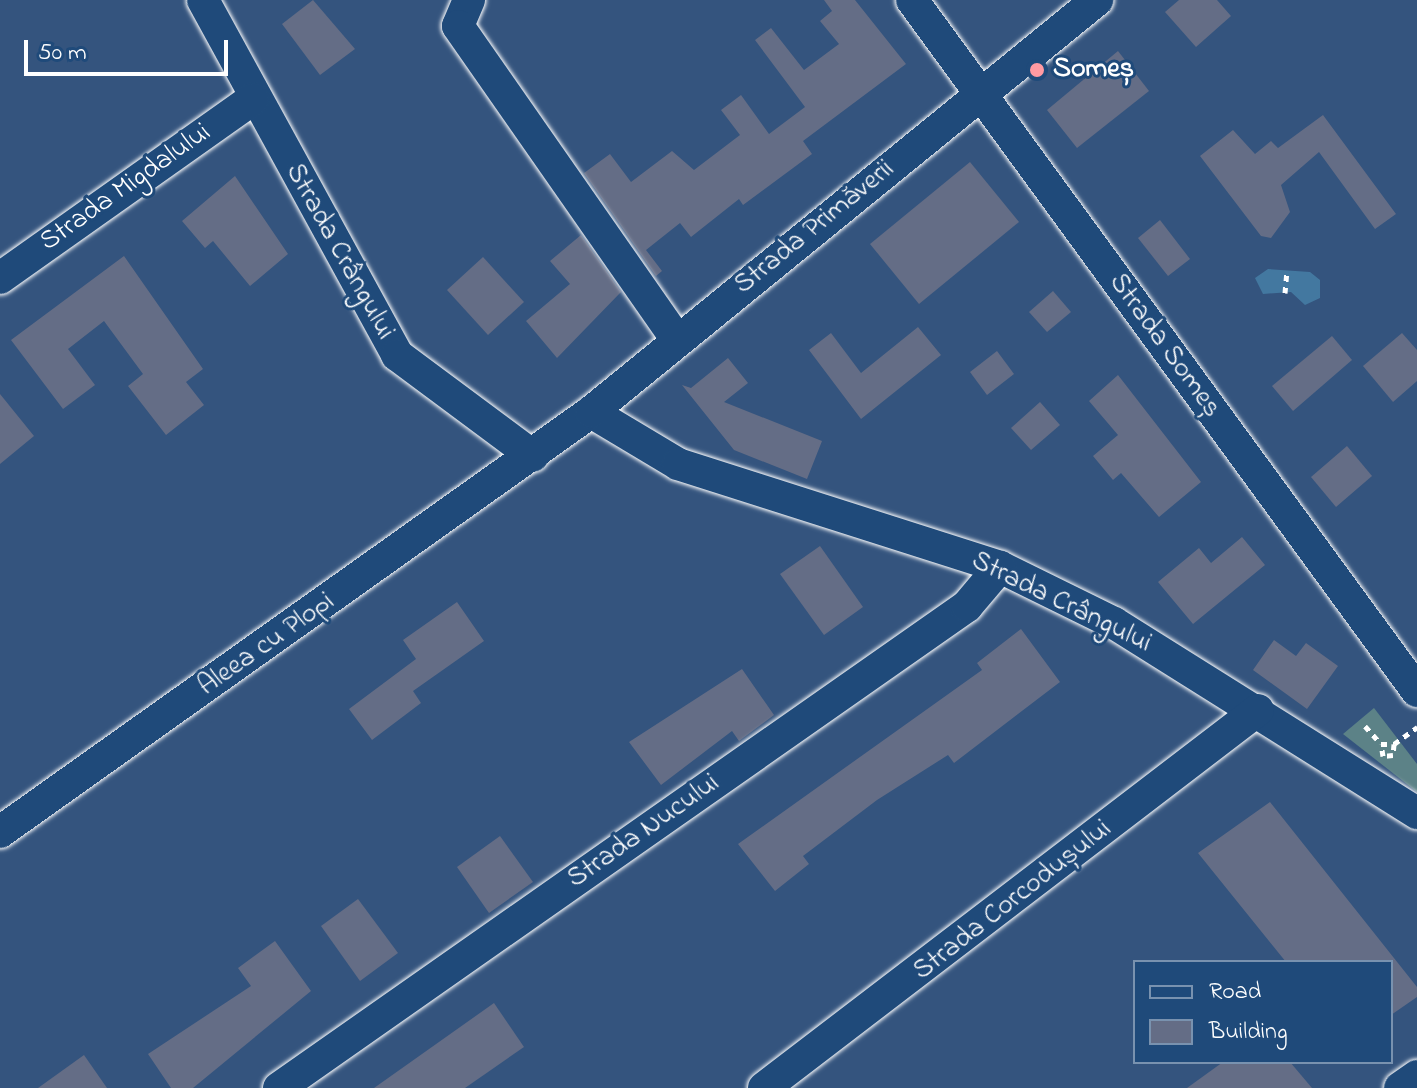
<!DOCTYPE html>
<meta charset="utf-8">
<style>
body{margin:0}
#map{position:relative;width:1417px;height:1088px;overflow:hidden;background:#34547e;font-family:"Indie Flower",sans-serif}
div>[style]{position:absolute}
.green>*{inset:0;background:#5c8287}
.water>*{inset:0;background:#4378a0}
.building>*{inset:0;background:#646d86}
.path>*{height:5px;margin-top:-2.5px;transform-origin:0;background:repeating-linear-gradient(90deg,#fff 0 6px,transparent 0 12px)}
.roads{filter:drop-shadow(0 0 2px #fff) drop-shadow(0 0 2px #fff)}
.minor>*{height:32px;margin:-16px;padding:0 16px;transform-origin:16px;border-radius:16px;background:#1f4a7a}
.dots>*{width:22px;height:22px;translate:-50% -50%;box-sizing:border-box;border:4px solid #1f4a7a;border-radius:50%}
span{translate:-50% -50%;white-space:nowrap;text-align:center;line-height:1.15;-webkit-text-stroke:6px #1f4a7a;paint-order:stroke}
.poi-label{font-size:28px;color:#fff;font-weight:700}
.left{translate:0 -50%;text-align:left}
.street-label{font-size:28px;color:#fff}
.legend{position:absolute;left:1133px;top:960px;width:260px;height:104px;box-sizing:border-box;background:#1f4a7a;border:2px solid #7992af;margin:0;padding:10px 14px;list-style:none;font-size:24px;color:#fff}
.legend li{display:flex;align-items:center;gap:16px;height:40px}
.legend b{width:40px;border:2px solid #7992af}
.scale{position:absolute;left:24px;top:40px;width:204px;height:36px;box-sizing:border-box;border:4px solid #fff;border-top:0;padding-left:10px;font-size:24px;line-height:28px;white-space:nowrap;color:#fff;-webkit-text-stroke:6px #1f4a7a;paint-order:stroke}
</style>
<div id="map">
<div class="green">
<i style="clip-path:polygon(1374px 708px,1417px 764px,1417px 792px,1343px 734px)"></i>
</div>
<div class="water">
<i style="clip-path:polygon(1268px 269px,1310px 272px,1320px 280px,1320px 298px,1305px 305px,1291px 292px,1263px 294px,1255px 278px)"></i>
</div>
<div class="building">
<i style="clip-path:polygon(313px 0,355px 49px,320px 75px,282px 24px)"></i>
<i style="clip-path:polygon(824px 0,855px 0,906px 64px,803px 141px,812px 154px,743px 205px,739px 199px,691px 237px,680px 223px,646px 250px,662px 271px,656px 276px,584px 173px,610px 154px,631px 182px,672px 151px,694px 170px,740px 135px,721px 110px,741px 95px,769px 134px,805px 107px,755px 40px,771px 28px,804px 70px,839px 44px,820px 21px,832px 11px)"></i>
<i style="clip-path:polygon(1179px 0,1217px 0,1231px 16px,1196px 47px,1165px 12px)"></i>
<i style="clip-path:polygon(1118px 51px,1149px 91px,1077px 148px,1047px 110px)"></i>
<i style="clip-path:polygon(1323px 115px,1396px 214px,1375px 229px,1319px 152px,1281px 185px,1290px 212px,1271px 238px,1261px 236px,1200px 156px,1233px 130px,1255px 154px,1271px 141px,1278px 148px)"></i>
<i style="clip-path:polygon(970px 162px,1019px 222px,919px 304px,870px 244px)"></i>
<i style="clip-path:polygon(235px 176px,288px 254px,250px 286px,213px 241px,205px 248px,182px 221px)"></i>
<i style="clip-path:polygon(1160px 220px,1190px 259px,1168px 276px,1138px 238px)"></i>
<i style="clip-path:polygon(581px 235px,621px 292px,557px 358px,526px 321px,570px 284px,550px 261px)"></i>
<i style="clip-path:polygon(124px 256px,203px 369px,186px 382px,204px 405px,166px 435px,128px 386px,143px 374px,104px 321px,68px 349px,95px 385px,63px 409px,11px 340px)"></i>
<i style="clip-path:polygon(483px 257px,524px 302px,488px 335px,447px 290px)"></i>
<i style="clip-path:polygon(1053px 291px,1071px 312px,1047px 332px,1029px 312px)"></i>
<i style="clip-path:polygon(918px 327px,941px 355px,861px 419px,809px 350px,831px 333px,861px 373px)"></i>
<i style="clip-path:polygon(1402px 333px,1417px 350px,1417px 381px,1393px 402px,1363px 366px)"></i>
<i style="clip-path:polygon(1332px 336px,1352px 360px,1293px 411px,1272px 386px)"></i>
<i style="clip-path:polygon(997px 351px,1014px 374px,987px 395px,970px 372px)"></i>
<i style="clip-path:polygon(728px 358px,748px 383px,724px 402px,822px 441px,807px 479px,734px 450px,682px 385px,691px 388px)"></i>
<i style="clip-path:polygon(1118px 375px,1201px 482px,1159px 517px,1121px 473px,1113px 480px,1093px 456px,1118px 435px,1089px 401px)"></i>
<i style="clip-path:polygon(0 394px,34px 436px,0 464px)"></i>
<i style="clip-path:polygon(1040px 402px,1060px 425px,1031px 450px,1011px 428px)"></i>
<i style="clip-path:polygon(1347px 446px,1372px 476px,1336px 507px,1311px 477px)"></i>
<i style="clip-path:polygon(1242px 537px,1265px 565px,1193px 624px,1158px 582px,1199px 548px,1211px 563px)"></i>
<i style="clip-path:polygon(820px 546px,863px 607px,824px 635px,780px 574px)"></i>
<i style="clip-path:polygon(457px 602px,484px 641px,413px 691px,421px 703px,372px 740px,349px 709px,416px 659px,403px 640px)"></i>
<i style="clip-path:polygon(1021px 629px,1060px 682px,954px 763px,948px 755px,877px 800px,803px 856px,809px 864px,775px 891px,738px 844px,982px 670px,977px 663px)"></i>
<i style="clip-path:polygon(1274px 640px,1296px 656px,1306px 643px,1338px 666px,1307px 709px,1253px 670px)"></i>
<i style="clip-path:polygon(742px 669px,774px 715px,739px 741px,732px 731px,661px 785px,629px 742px)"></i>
<i style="clip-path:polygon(1270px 802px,1417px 987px,1417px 997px,1391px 1015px,1391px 962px,1286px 962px,1198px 853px)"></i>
<i style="clip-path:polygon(500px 836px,533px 882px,489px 913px,457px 867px)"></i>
<i style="clip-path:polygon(358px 899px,398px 953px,360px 981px,321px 926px)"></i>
<i style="clip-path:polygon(275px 941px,311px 991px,193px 1088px,171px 1088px,148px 1054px,251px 986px,238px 968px)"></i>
<i style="clip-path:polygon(494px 1003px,524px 1047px,465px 1088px,374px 1088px)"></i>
<i style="clip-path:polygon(84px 1055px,107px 1088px,38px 1088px)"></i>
<i style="clip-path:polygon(1223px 1062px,1290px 1062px,1312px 1088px,1187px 1088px)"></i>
</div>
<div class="path">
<i style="left:1285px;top:293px;width:23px;rotate:-85deg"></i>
<i style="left:1365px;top:726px;width:24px;rotate:48deg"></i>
<i style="left:1394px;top:744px;width:11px;rotate:95deg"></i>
<i style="left:1393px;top:755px;width:10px;rotate:174deg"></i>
<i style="left:1383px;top:756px;width:12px;rotate:-99deg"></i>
<i style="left:1381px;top:744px;width:13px"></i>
<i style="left:1394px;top:744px;width:29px;rotate:-36deg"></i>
</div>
<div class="roads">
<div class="minor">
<i style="left:203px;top:0;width:405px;rotate:61.3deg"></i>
<i style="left:397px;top:355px;width:169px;rotate:36.6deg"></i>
<i style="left:469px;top:0;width:28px;rotate:113deg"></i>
<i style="left:458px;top:26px;width:384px;rotate:55.1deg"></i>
<i style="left:912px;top:0;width:856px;rotate:53.84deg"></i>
<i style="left:0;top:278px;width:310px;rotate:-35.3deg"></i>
<i style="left:591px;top:412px;width:101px;rotate:30.9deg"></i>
<i style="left:678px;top:464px;width:338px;rotate:17.7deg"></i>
<i style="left:1000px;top:567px;width:127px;rotate:26.2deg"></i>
<i style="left:1114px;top:623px;width:358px;rotate:32.1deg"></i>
<i style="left:0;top:832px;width:725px;rotate:-35.4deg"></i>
<i style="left:591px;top:412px;width:653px;rotate:-39.15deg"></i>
<i style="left:279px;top:1088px;width:840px;rotate:-35.01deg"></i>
<i style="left:967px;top:606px;width:51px;rotate:-49.8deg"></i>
<i style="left:764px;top:1088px;width:622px;rotate:-37.42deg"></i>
<i style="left:1400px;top:1088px;width:21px;rotate:-35deg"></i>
</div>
</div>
<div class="dots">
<i style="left:1037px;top:70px;background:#ff9aa2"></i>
</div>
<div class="poi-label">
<span class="left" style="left:1053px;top:70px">Someș</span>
</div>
<div class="street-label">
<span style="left:126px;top:188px;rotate:-35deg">Strada Migdalului</span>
<span style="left:815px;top:228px;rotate:-39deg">Strada Primăverii</span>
<span style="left:339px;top:252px;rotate:61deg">Strada Crângului</span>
<span style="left:1164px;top:346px;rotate:54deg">Strada Someș</span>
<span style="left:1061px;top:603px;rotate:26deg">Strada Crângului</span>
<span style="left:267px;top:645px;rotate:-35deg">Aleea cu Plopi</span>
<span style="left:644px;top:832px;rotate:-35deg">Strada Nucului</span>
<span style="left:1013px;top:901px;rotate:-38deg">Strada Corcodușului</span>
</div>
<ul class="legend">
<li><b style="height:10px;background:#1f4a7a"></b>Road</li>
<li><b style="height:22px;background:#646d86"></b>Building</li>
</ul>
<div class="scale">50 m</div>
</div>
